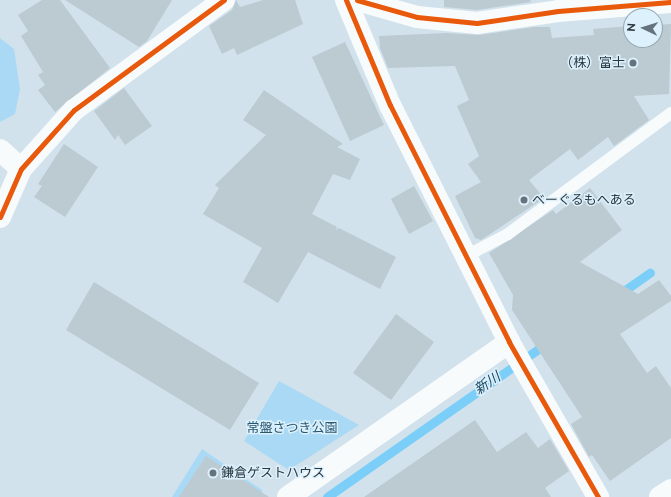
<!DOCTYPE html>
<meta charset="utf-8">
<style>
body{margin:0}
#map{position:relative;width:671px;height:497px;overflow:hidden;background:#d1e2ed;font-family:Raleway,"Noto Sans JP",sans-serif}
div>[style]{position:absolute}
.green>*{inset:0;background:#a9d9f4}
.stream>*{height:9px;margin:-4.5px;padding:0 4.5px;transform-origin:4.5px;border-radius:4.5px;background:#7bcef8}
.building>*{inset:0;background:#bccad2}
.lane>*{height:12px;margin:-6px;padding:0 6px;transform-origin:6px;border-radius:6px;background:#f8fbfc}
.street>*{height:22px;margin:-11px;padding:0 11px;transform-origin:11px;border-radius:11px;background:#f8fbfc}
.primary>*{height:22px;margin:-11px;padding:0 11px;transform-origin:11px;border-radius:11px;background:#f8fbfc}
.cycleway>*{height:5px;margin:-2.5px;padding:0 2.5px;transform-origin:2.5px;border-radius:2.5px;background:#e8590c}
.dots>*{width:11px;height:11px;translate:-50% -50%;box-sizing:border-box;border:2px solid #ddf1fd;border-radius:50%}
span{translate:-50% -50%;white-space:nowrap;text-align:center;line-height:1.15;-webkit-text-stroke:3px #ddf1fd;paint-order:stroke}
.poi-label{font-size:13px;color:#2a373f}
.right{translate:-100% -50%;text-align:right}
.left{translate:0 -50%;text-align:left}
.park-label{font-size:13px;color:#2a586f}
.water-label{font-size:14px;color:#1c4a61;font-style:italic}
.north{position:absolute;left:623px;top:8px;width:40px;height:40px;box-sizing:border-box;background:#ddf1fd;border:1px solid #95a7b1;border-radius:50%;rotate:274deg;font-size:11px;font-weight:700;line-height:16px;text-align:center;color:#2a373f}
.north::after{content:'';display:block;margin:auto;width:14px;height:18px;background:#64737c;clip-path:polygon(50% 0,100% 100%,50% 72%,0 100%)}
</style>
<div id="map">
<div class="green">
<i style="clip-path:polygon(0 38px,14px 49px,20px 89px,15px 114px,0 122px)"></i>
<i style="clip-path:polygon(279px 381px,359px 425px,289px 470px,244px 441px)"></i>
<i style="clip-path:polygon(202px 449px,262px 490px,261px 497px,172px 497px)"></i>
</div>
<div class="stream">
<i style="left:618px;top:295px;width:39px;rotate:-35deg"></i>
<i style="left:327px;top:497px;width:270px;rotate:-35deg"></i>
</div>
<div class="building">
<i style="clip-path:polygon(42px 0,60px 0,110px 68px,55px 112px,38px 90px,45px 85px,38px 75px,43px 72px,21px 36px,28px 31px,18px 15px)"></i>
<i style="clip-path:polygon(65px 0,172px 0,147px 41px,139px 47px)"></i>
<i style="clip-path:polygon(236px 0,240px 7px,263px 0,295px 0,303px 24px,237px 55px,234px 48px,222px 54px,209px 26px,232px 10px)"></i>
<i style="clip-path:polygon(444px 0,530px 0,531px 2px,477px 10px,444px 7px)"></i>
<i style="clip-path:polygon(671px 24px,669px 94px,634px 96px,649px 120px,614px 146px,608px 137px,578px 160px,570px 149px,529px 180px,544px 198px,481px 240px,475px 238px,455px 196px,481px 182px,468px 164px,479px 156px,457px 106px,469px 100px,455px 66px,388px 68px,380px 48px,379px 36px,447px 33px,479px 35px,534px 27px,550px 27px,552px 38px,594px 35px,593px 29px,631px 26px,631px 40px,655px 40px,655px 25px)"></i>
<i style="clip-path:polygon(345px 42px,384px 125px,350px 141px,312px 57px)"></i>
<i style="clip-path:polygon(124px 88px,152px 126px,125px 145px,118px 135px,115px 140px,94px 111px)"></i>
<i style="clip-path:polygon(264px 90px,343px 144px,337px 147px,360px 159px,350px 180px,333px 174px,312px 214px,337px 227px,336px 230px,339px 228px,396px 257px,380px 289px,308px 252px,278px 303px,243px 282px,262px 248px,203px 214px,219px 188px,215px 185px,266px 135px,243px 120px)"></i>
<i style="clip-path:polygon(64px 144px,98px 167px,65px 217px,34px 197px,42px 186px,38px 184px)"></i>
<i style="clip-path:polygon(414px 186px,433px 221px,409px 234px,391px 199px)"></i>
<i style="clip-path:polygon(590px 188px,622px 230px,580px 262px,638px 294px,659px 280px,671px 296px,671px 301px,620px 334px,647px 373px,656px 366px,671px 388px,671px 438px,610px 481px,592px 455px,589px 457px,571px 424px,582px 417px,512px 310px,513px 295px,489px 253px,553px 210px,556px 214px)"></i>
<i style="clip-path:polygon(94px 282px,259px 383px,230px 430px,66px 330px)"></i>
<i style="clip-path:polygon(396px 314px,434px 342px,391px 400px,353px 373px)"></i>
<i style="clip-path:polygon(475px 420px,497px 452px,526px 432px,538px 448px,550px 439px,569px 471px,545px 488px,551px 497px,364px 497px)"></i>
<i style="clip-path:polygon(206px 456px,269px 497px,179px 497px)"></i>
</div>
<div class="lane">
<i style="left:466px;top:256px;width:47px;rotate:-27.6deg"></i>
<i style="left:508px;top:234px;width:203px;rotate:-36.6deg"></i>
</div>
<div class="street">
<i style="left:346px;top:0;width:114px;rotate:67.3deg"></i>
<i style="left:390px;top:105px;width:265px;rotate:63.3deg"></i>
<i style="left:509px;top:342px;width:179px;rotate:60.1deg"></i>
<i style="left:357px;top:0;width:62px;rotate:15.8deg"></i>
<i style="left:417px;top:17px;width:60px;rotate:5.7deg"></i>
<i style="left:477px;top:23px;width:82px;rotate:-8.4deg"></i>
<i style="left:558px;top:11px;width:113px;rotate:-4.6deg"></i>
<i style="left:0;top:150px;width:28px;rotate:42deg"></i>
<i style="left:0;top:217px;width:52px;rotate:-66.4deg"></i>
<i style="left:21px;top:169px;width:79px;rotate:-48.1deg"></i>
<i style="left:74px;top:110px;width:186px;rotate:-36.3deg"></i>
<i style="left:288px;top:497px;width:270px;rotate:-35deg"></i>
</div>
<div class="primary">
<i style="left:660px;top:497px;width:13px;rotate:-32deg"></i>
</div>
<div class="cycleway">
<i style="left:346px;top:0;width:114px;rotate:67.3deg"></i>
<i style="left:390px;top:105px;width:265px;rotate:63.3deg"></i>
<i style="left:509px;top:342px;width:179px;rotate:60.1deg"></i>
<i style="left:357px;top:0;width:62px;rotate:15.8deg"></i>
<i style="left:417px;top:17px;width:60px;rotate:5.7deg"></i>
<i style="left:477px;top:23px;width:82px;rotate:-8.4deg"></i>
<i style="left:558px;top:11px;width:113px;rotate:-4.6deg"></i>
<i style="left:0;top:217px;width:52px;rotate:-66.4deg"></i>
<i style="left:21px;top:169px;width:79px;rotate:-48.1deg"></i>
<i style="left:74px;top:110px;width:186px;rotate:-36.3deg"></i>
</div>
<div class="dots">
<i style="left:633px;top:63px;background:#64737c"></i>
<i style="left:524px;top:200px;background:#64737c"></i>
<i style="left:213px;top:473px;background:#64737c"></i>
</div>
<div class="poi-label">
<span class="right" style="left:625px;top:63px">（株）富士</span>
<span class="left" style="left:532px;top:200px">べーぐるもへある</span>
<span class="left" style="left:221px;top:473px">鎌倉ゲストハウス</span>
</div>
<div class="park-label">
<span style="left:292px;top:428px">常盤さつき公園</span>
</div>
<div class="water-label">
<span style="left:487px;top:383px;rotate:-34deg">新川</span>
</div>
<div class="north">N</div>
</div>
